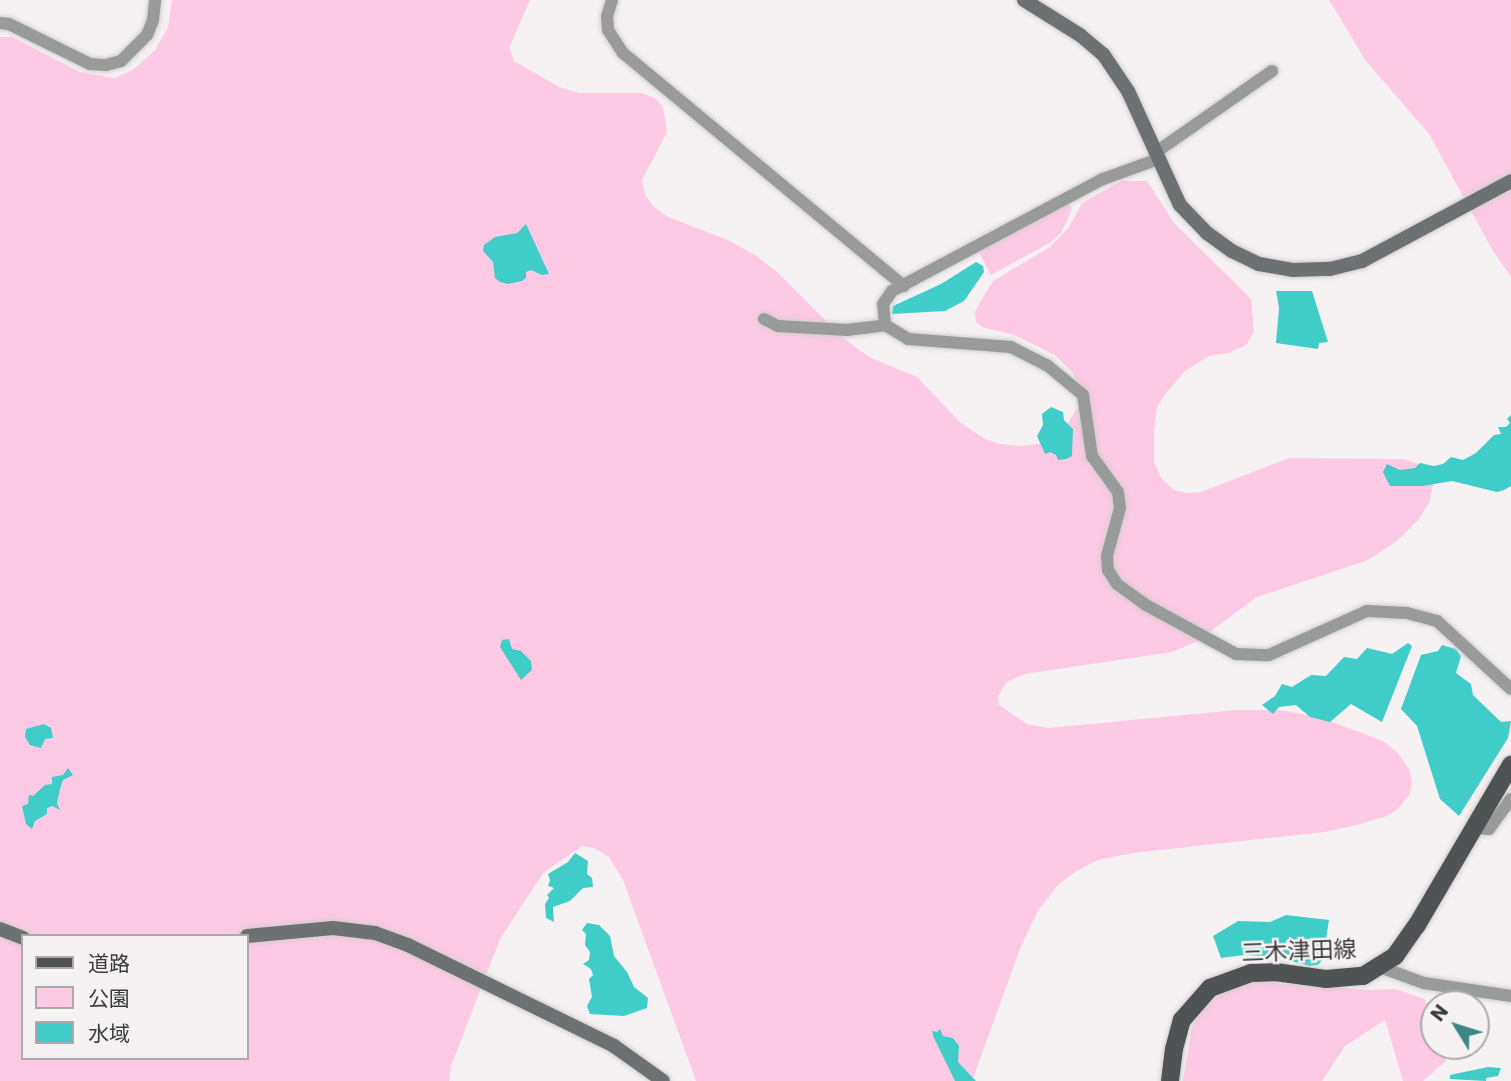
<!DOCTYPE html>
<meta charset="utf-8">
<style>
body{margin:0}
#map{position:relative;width:1511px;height:1081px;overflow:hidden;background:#f6f2f4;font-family:Poppins,"Noto Sans JP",sans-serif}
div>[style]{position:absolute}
.green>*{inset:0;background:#fdc9e4}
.water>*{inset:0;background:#40cdc9}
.roads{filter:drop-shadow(0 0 2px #d1cdcf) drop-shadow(0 0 2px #d1cdcf)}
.street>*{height:12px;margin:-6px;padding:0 6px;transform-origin:6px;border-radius:6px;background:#999b9b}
.secondary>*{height:14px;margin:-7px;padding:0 7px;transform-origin:7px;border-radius:7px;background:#6e7171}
.primary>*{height:18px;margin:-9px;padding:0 9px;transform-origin:9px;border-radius:9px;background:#505353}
span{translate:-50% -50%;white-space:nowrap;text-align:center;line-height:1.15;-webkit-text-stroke:5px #f6f2f4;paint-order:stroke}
.street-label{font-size:23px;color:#3c3b3b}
.legend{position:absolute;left:21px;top:934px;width:228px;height:126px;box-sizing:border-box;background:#f6f2f4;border:2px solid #aca9aa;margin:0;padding:9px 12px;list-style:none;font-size:21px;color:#3c3b3b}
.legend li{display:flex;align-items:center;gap:14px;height:35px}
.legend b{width:35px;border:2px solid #aca9aa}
.north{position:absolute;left:1420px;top:990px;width:70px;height:70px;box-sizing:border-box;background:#f6f2f4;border:2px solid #aca9aa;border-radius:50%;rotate:308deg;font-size:19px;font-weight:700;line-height:28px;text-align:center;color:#3c3b3b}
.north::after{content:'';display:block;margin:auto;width:24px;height:32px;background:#3e8684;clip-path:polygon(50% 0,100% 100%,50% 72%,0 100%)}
</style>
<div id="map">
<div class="green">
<i style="clip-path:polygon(evenodd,172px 0,530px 0,509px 48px,514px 61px,559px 87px,579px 93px,641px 93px,655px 98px,663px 107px,667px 132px,642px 180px,645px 195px,653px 206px,668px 217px,728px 240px,755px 255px,776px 271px,843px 338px,869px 357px,917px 377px,961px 423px,985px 439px,1000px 444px,1022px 446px,1044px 443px,1062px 433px,1083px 398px,1073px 373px,1055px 355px,1014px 335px,982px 327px,976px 322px,975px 312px,983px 297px,993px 281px,1050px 247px,1069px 227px,1082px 203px,1121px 181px,1147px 181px,1174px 223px,1251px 299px,1254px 332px,1246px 345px,1229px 353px,1209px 356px,1185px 371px,1166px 393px,1157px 407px,1154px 431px,1154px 462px,1161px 478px,1174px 490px,1188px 493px,1201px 492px,1289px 458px,1404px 459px,1421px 465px,1431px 475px,1433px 484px,1430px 501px,1419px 519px,1397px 541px,1368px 560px,1257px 597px,1196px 642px,1172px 652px,1025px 674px,1007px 682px,998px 696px,999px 705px,1027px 724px,1048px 728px,1236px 710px,1279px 710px,1319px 717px,1383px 741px,1398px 753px,1409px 769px,1412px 781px,1410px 794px,1398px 809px,1384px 817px,1357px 825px,1325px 832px,1133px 853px,1098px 860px,1075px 872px,1058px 885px,1039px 909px,1021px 946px,972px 1081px,696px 1081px,623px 880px,609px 857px,594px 848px,582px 846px,544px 872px,500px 939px,451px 1066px,449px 1081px,0 1081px,0 37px,12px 37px,80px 72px,114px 78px,133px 70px,155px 50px,168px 27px,172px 0,23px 936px,247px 936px,247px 1058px,23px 1058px,23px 936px)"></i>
<i style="clip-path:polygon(1329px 0,1511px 0,1511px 277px,1493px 251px,1429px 134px,1366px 61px)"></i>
<i style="clip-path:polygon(1065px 199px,1072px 209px,1061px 233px,1051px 242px,991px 275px,976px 247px)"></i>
<i style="clip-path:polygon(1245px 981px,1370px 990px,1395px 989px,1425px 999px,1434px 1025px,1434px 1046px,1441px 1046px,1446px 1061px,1423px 1081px,1403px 1081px,1385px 1020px,1345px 1046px,1322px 1081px,1183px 1081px,1192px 1027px,1206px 1003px)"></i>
</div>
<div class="water">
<i style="clip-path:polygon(526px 224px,549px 274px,542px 275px,531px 270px,526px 272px,526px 278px,522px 281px,508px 284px,500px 282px,495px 278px,493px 262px,483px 251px,484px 245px,495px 237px,517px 233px)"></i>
<i style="clip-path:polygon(976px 262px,983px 266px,984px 272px,964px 301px,945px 311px,892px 314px,893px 306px,941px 284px)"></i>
<i style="clip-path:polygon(1276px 291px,1312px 291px,1328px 342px,1319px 343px,1318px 349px,1276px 343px,1279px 308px)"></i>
<i style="clip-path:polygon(1051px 407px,1063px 412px,1064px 420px,1073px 429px,1072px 456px,1066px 459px,1058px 460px,1056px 455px,1050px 452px,1045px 454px,1037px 436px,1043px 425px,1042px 414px)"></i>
<i style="clip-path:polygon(1511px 415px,1511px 486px,1504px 490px,1497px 492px,1452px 481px,1423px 486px,1390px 486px,1383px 472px,1387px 464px,1400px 470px,1415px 468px,1420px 463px,1434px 466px,1443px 464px,1451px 457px,1463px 460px,1476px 453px,1494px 435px,1501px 434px,1498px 427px,1506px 427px,1510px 423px,1507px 419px)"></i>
<i style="clip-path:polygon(509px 639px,512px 649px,521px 651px,531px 661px,532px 670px,521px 680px,500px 647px,502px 640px)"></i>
<i style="clip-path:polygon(1408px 643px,1412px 646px,1382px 722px,1351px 704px,1330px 722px,1310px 717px,1296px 705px,1279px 707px,1273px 714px,1262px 705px,1275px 696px,1282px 684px,1292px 687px,1311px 675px,1326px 676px,1344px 657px,1357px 659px,1367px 648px,1392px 654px)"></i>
<i style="clip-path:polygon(1442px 645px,1456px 649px,1461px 656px,1456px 673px,1471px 684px,1473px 695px,1501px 722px,1511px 721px,1508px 738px,1459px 816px,1440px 799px,1417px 726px,1401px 709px,1421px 655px,1438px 651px)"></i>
<i style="clip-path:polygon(44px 724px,51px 728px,53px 738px,45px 739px,41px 748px,30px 745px,25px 737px,26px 729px)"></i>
<i style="clip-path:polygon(68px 768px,73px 775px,63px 780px,60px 789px,57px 803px,60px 810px,52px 806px,47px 808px,47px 814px,35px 821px,32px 829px,26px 824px,22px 806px,28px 804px,29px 795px,33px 796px,45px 785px,52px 784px,52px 777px,63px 775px)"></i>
<i style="clip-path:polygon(575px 853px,588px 861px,587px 874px,592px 878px,593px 887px,583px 888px,570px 901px,553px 907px,554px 922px,546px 918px,545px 904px,549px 898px,547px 895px,554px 888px,548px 886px,550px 880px,548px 874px,568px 862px)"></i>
<i style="clip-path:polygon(1286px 915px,1329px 920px,1323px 959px,1318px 965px,1309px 966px,1281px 958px,1245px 955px,1221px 958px,1213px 936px,1238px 921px,1270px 922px)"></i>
<i style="clip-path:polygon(587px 923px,599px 925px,610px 936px,614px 956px,627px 972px,634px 987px,648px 998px,647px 1008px,624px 1016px,590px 1014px,587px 1006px,592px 997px,589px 979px,593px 975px,591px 969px,583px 964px,589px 960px,590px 952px,585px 945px,586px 934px,582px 930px)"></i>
<i style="clip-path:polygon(940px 1029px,943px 1036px,953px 1038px,959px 1046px,958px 1062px,976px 1081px,955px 1081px,934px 1038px,932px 1031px,937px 1032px)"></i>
<i style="clip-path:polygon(1488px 1067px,1501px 1068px,1498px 1076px,1486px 1078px,1486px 1081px,1450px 1079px,1450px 1075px)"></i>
</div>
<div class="roads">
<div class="street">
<i style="left:612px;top:0;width:17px;rotate:107deg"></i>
<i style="left:607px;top:16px;width:14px;rotate:86deg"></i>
<i style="left:608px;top:30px;width:27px;rotate:57deg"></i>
<i style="left:623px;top:53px;width:365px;rotate:39.7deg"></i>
<i style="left:0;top:23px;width:9px;rotate:6deg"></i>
<i style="left:9px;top:24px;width:90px;rotate:26.3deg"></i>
<i style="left:90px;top:64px;width:16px;rotate:4deg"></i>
<i style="left:106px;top:65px;width:16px;rotate:-15deg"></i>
<i style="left:121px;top:61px;width:37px;rotate:-45deg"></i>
<i style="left:147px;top:35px;width:16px;rotate:-68deg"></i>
<i style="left:153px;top:20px;width:20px;rotate:-84deg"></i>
<i style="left:1155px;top:153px;width:143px;rotate:-35deg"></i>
<i style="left:764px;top:319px;width:16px;rotate:27deg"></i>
<i style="left:778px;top:326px;width:69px;rotate:3.3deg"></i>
<i style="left:847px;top:330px;width:38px;rotate:-7deg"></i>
<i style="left:885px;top:325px;width:27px;rotate:31deg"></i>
<i style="left:908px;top:339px;width:103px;rotate:4.4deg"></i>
<i style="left:1011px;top:347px;width:42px;rotate:27.2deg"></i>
<i style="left:1048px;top:366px;width:45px;rotate:39.6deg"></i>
<i style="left:1083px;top:395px;width:62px;rotate:81.6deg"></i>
<i style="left:1092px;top:456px;width:44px;rotate:54.2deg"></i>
<i style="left:1118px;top:492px;width:16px;rotate:83deg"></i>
<i style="left:1120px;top:508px;width:50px;rotate:105.2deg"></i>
<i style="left:1107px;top:556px;width:14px;rotate:86deg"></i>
<i style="left:1108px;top:570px;width:17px;rotate:57deg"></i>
<i style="left:1117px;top:584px;width:36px;rotate:36deg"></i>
<i style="left:1146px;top:605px;width:102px;rotate:28.6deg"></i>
<i style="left:1236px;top:654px;width:33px;rotate:2deg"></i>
<i style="left:1269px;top:655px;width:107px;rotate:-24.2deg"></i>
<i style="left:1367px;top:611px;width:40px;rotate:2.9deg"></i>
<i style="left:1407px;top:613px;width:31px;rotate:15deg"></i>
<i style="left:1437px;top:621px;width:100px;rotate:42.6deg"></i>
<i style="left:885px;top:325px;width:21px;rotate:-95deg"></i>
<i style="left:883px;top:304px;width:16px;rotate:-55deg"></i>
<i style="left:892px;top:291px;width:239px;rotate:-28deg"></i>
<i style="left:1103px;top:179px;width:59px;rotate:-20deg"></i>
<i style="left:1473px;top:828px;width:16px;rotate:4deg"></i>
<i style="left:1489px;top:829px;width:37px;rotate:-54deg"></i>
<i style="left:1380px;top:967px;width:47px;rotate:20deg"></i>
<i style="left:1424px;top:983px;width:88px;rotate:8.5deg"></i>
</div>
<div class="secondary">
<i style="left:1024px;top:0;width:66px;rotate:32deg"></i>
<i style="left:1080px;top:35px;width:30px;rotate:40deg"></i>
<i style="left:1103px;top:54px;width:45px;rotate:56deg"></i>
<i style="left:1128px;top:91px;width:125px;rotate:65.5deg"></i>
<i style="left:1180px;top:205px;width:39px;rotate:46deg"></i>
<i style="left:1207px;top:233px;width:31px;rotate:36deg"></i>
<i style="left:1232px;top:251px;width:30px;rotate:26deg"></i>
<i style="left:1259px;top:264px;width:34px;rotate:10deg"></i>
<i style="left:1292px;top:270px;width:38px;rotate:-2deg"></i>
<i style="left:1330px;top:269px;width:33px;rotate:-14deg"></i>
<i style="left:1362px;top:261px;width:169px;rotate:-28.2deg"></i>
<i style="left:0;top:929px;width:25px;rotate:21deg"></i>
<i style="left:247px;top:936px;width:86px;rotate:-5.3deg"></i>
<i style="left:333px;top:928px;width:42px;rotate:6.8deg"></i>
<i style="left:375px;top:933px;width:35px;rotate:20deg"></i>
<i style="left:408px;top:945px;width:229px;rotate:26.1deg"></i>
<i style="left:614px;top:1046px;width:60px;rotate:35.5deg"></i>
</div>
<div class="primary">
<i style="left:1170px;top:1081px;width:32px;rotate:-83deg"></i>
<i style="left:1174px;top:1049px;width:30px;rotate:-75deg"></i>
<i style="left:1182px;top:1020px;width:43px;rotate:-48.8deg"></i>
<i style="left:1210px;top:988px;width:44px;rotate:-20.1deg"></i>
<i style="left:1251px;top:973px;width:24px;rotate:-2deg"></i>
<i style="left:1275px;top:972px;width:51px;rotate:7.8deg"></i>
<i style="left:1326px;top:979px;width:37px;rotate:-5deg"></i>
<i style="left:1363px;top:976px;width:38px;rotate:-32deg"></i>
<i style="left:1395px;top:956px;width:38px;rotate:-55deg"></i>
<i style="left:1417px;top:925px;width:186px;rotate:-59.6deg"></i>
</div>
</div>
<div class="street-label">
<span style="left:1299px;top:951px;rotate:-2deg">三木津田線</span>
</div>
<ul class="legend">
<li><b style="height:9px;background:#505353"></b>道路</li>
<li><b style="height:19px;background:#fdc9e4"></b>公園</li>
<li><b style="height:19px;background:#40cdc9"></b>水域</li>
</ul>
<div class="north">N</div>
</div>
